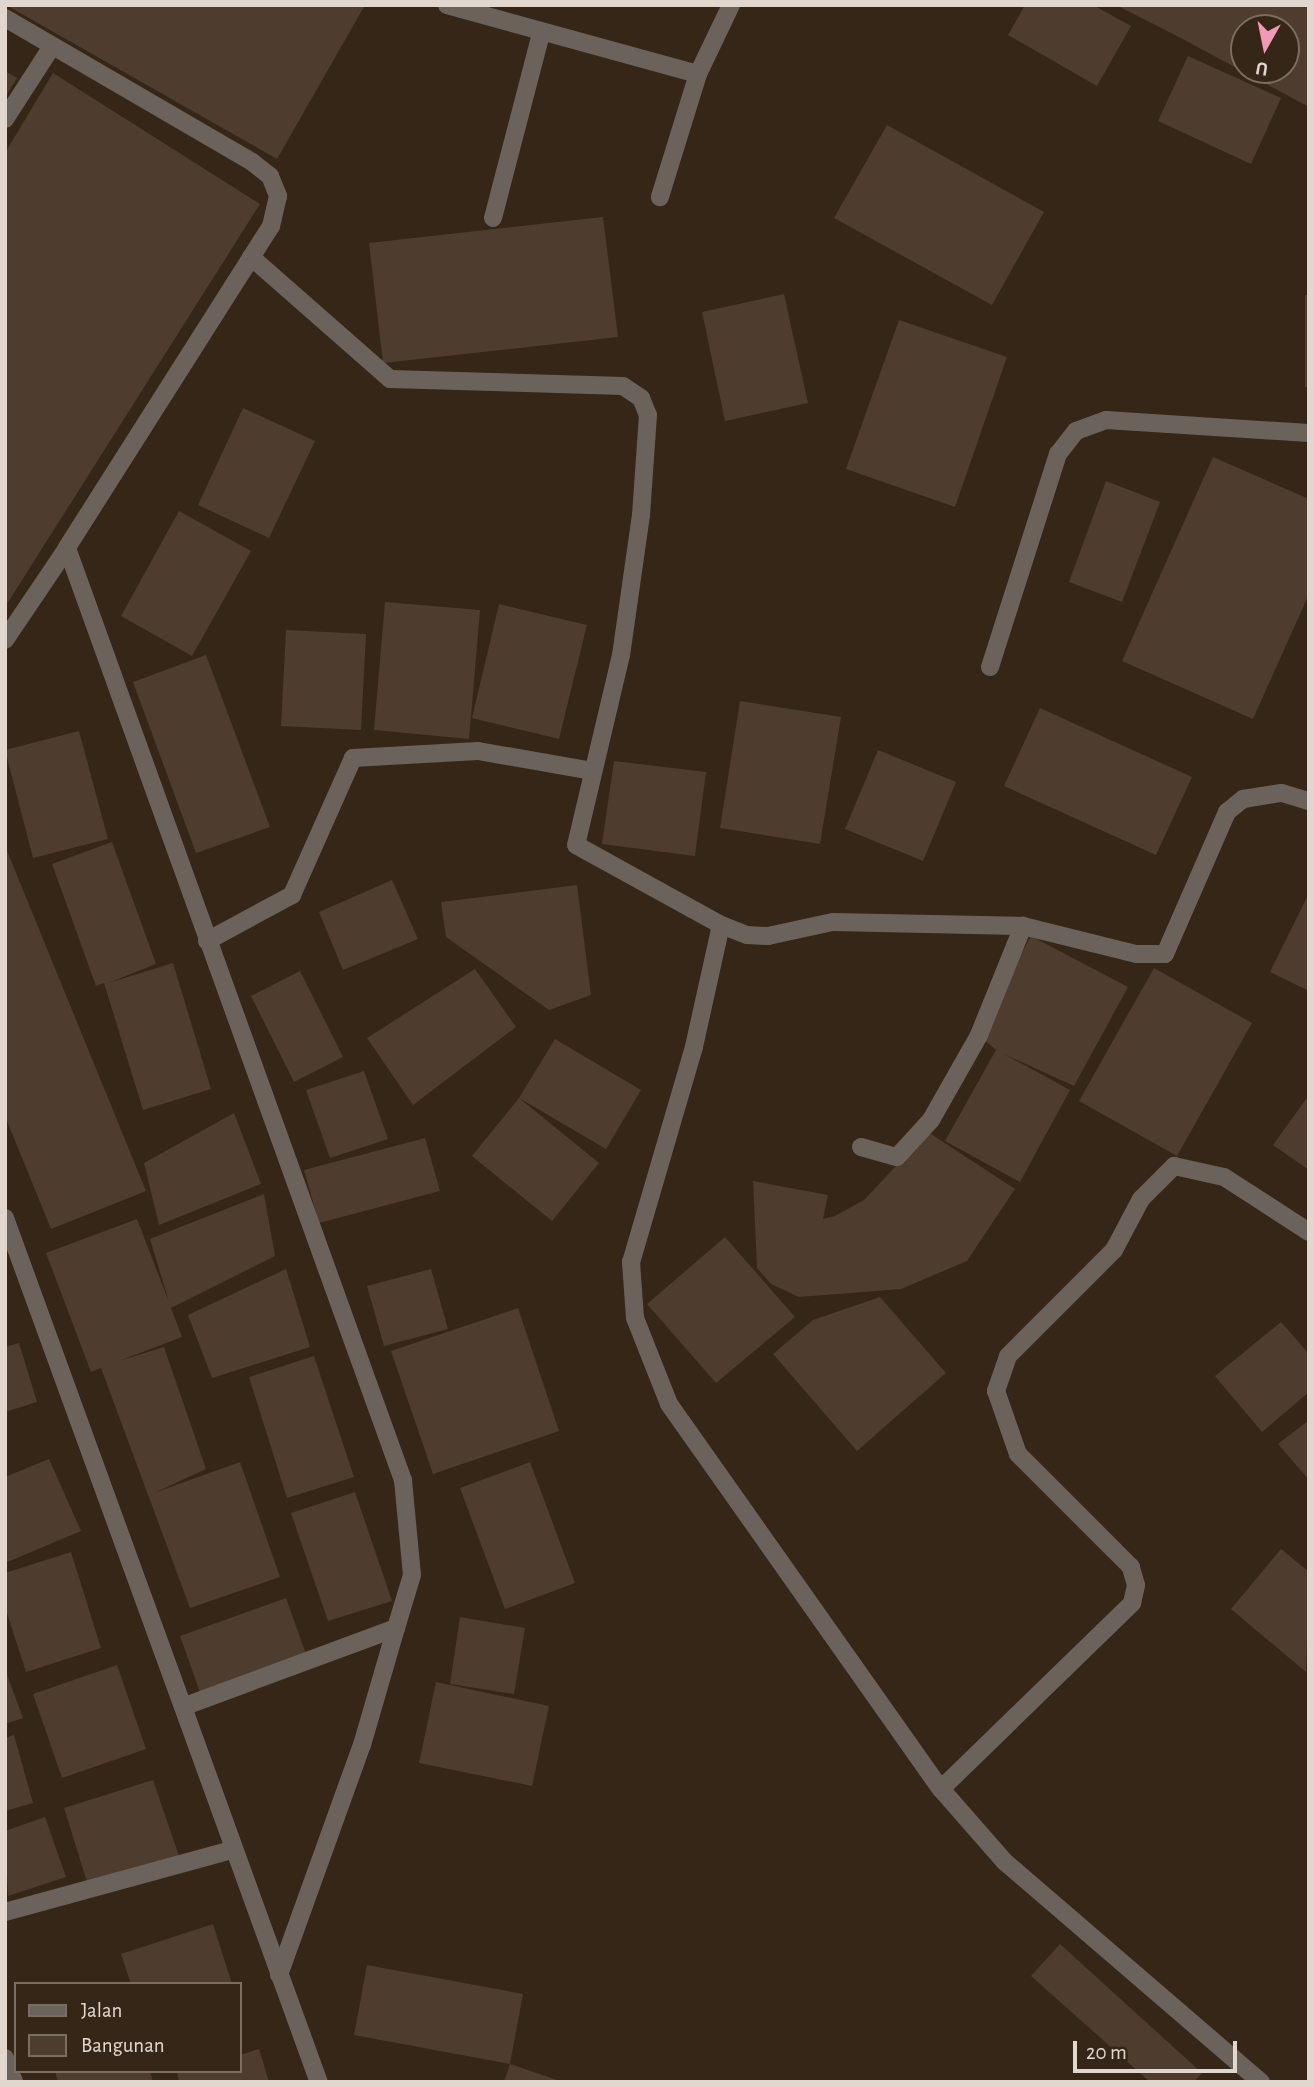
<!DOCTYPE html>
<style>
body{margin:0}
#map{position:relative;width:1314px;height:2087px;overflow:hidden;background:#362617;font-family:"Alegreya Sans",sans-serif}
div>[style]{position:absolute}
.building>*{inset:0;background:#4e3d2e}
.minor>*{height:18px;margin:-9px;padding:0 9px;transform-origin:9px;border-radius:9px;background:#6a625b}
span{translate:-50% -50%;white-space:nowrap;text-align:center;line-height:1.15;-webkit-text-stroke:6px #362617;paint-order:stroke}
.frame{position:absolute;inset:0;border:7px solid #e2d7ce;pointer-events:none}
.legend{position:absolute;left:14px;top:1982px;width:228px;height:91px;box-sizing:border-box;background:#362617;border:2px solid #7b6d60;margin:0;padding:9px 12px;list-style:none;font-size:21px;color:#e2d7ce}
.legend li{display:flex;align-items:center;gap:14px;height:35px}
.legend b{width:35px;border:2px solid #7b6d60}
.north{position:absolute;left:1230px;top:14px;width:70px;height:70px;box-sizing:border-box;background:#362617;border:2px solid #7b6d60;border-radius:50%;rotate:189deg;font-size:19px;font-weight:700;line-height:28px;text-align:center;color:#e2d7ce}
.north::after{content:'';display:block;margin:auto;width:24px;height:32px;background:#f19ab4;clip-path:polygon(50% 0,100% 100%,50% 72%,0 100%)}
.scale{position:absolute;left:1073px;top:2041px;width:164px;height:32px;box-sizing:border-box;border:4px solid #e2d7ce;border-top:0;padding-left:9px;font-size:21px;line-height:24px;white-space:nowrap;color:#e2d7ce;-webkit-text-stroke:5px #362617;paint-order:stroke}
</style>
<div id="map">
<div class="building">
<i style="clip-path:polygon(6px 5px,365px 5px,277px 159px)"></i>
<i style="clip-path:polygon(1025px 5px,1093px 5px,1131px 26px,1097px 86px,1008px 35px)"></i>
<i style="clip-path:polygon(evenodd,1116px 5px,1309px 5px,1309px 107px,1177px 36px,1116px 5px,1244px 28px,1286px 28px,1286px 70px,1244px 70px,1244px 28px)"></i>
<i style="clip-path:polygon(1188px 56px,1281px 98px,1251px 164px,1158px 121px)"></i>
<i style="clip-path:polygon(5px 71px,17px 78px,5px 97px)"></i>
<i style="clip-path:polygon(53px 73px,260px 204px,5px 607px,5px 153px)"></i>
<i style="clip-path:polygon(887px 125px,1044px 212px,992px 305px,834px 218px)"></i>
<i style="clip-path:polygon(603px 217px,618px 337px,383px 363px,369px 243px)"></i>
<i style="clip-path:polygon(784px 294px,808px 403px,725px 421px,702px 312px)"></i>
<i style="clip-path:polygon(1305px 295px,1309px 295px,1309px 387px,1305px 387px)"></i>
<i style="clip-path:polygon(899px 320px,1007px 357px,955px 507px,846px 469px)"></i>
<i style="clip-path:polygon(243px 408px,315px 441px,269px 538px,198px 505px)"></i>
<i style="clip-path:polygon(1213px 457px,1309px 499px,1309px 594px,1253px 719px,1122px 661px)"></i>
<i style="clip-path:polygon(1106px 481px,1160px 502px,1122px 602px,1069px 582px)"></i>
<i style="clip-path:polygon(179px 511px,251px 551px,192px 656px,121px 616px)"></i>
<i style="clip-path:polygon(385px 602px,480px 610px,469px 739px,374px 730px)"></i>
<i style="clip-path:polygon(499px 604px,587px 625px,559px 739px,472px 718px)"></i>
<i style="clip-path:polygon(286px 630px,366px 634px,361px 730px,281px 726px)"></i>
<i style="clip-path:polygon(206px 655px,270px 827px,196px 853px,133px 682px)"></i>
<i style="clip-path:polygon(740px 701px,841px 717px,820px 844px,720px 828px)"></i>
<i style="clip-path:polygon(1040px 708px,1192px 777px,1156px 855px,1004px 786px)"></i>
<i style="clip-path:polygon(79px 731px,108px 839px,33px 858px,5px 750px)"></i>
<i style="clip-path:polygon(878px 750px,956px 782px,923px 861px,845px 829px)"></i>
<i style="clip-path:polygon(614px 761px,706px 772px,695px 856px,602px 844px)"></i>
<i style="clip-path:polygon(112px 842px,156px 964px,108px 983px,173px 963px,211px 1089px,143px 1110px,104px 983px,96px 986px,52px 864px)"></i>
<i style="clip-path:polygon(5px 846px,146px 1191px,51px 1229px,5px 1116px)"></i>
<i style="clip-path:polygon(392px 880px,418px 939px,343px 970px,319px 912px)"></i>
<i style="clip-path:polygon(577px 885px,591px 995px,549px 1010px,446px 937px,441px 902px)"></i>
<i style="clip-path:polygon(1309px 893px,1309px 991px,1270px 972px)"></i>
<i style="clip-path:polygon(1031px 936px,1128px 987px,1074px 1086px,1004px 1054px,1070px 1090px,1020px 1182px,945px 1141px,996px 1050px,979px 1035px)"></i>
<i style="clip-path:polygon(1154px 968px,1252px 1023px,1177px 1156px,1079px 1101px)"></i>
<i style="clip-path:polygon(475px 969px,516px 1027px,413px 1105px,367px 1038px)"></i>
<i style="clip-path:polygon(300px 971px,343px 1057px,294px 1082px,251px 996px)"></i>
<i style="clip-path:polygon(555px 1039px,641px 1090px,606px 1149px,519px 1098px,599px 1163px,552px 1221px,472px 1156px,519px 1098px)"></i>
<i style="clip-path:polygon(364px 1071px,388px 1139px,330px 1158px,306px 1090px)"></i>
<i style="clip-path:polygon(1309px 1095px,1309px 1170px,1273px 1145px)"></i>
<i style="clip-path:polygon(234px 1113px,261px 1184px,159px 1225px,144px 1163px)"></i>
<i style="clip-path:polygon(928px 1132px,1015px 1189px,967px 1261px,901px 1289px,799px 1297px,771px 1284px,757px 1268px,753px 1181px,828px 1195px,823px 1219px,835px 1216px,864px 1200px)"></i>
<i style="clip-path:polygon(425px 1138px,440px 1191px,319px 1223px,304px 1170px)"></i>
<i style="clip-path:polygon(264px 1194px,275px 1256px,171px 1308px,182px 1337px,119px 1361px,164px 1347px,206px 1469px,154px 1493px,240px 1462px,280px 1577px,190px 1608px,101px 1368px,91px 1372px,46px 1253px,137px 1219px,169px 1302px,150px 1239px)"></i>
<i style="clip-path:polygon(725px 1237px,795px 1317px,716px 1383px,647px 1304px)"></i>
<i style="clip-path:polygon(286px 1269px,310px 1347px,212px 1378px,188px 1315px)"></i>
<i style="clip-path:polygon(431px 1269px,448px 1329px,384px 1346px,367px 1286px)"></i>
<i style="clip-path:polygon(880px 1297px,946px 1373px,857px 1451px,773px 1354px,813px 1320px)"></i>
<i style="clip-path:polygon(518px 1308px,559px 1431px,433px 1474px,391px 1351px)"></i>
<i style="clip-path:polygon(1281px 1322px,1309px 1354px,1309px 1392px,1262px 1432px,1215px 1376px)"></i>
<i style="clip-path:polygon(19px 1343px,37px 1402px,5px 1412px,5px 1347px)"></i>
<i style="clip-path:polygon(314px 1356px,354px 1477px,287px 1498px,249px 1377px)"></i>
<i style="clip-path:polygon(1309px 1420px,1309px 1480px,1278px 1444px)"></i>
<i style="clip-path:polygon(49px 1459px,81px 1531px,5px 1563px,5px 1477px)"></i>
<i style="clip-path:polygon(530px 1462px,575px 1583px,505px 1609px,460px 1488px)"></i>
<i style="clip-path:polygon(355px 1492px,392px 1601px,328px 1621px,291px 1513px)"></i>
<i style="clip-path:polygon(1281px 1549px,1309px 1572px,1306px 1672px,1231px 1609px)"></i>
<i style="clip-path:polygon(71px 1552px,101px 1648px,26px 1672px,5px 1607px,5px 1573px)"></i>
<i style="clip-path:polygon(286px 1598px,307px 1657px,201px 1695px,180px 1636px)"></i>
<i style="clip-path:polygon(460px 1617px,525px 1628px,514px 1694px,450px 1684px)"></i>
<i style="clip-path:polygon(117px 1665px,146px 1749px,62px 1778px,33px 1694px)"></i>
<i style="clip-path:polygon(5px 1669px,23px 1718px,5px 1724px)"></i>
<i style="clip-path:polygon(436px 1682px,549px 1706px,532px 1786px,419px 1763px)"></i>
<i style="clip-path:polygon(14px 1735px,33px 1803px,5px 1811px,5px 1738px)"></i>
<i style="clip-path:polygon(153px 1780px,179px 1856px,88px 1885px,64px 1808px)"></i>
<i style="clip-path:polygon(45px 1817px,66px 1877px,8px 1896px,5px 1831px)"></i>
<i style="clip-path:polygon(213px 1924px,232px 1984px,131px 1984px,121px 1954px)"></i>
<i style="clip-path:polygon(1060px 1944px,1202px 2073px,1194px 2082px,1150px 2082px,1031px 1976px)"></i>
<i style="clip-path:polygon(367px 1965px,523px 1994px,510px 2064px,563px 2082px,504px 2082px,510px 2064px,354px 2035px)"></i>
<i style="clip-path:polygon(259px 2049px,269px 2082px,179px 2082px,177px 2073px,183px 2071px,240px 2071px,240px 2055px)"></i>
<i style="clip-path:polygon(55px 2071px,150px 2071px,153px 2082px,58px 2082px)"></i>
</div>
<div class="minor">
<i style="left:447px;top:5px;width:260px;rotate:15.4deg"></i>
<i style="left:698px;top:74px;width:129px;rotate:107.2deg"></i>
<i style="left:5px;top:18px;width:286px;rotate:30.2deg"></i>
<i style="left:252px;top:162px;width:23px;rotate:38deg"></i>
<i style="left:270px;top:176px;width:22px;rotate:68deg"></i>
<i style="left:278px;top:196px;width:31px;rotate:103deg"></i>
<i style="left:271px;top:226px;width:381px;rotate:122.4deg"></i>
<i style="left:698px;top:74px;width:76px;rotate:-64.4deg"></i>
<i style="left:5px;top:119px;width:85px;rotate:-57.1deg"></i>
<i style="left:493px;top:218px;width:190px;rotate:-75.4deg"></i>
<i style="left:251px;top:257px;width:185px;rotate:41.3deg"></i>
<i style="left:390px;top:379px;width:233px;rotate:1.7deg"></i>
<i style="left:623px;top:386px;width:22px;rotate:34deg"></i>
<i style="left:641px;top:398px;width:18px;rotate:68deg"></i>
<i style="left:648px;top:415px;width:100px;rotate:94deg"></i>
<i style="left:641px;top:515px;width:141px;rotate:98.1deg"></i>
<i style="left:621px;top:655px;width:195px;rotate:103.3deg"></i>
<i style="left:576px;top:845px;width:166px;rotate:28.9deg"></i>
<i style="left:721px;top:925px;width:28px;rotate:21deg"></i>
<i style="left:747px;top:935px;width:21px;rotate:3deg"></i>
<i style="left:768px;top:936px;width:66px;rotate:-12.2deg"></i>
<i style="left:833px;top:922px;width:190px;rotate:1.2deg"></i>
<i style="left:1023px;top:926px;width:116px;rotate:13.9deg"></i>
<i style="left:1136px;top:954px;width:29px"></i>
<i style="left:1165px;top:954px;width:155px;rotate:-66.4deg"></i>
<i style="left:1227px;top:812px;width:21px;rotate:-39deg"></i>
<i style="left:1243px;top:799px;width:39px;rotate:-9deg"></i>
<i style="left:1282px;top:793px;width:28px;rotate:17deg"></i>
<i style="left:5px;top:640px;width:111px;rotate:-56deg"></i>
<i style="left:67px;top:548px;width:991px;rotate:70.18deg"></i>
<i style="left:403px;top:1480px;width:95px;rotate:84.6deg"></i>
<i style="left:412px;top:1575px;width:55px;rotate:106.8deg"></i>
<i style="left:396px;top:1628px;width:227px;rotate:159.7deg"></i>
<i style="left:183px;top:1707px;width:399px;rotate:70.1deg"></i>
<i style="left:990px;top:667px;width:224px;rotate:-72.3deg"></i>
<i style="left:1058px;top:454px;width:29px;rotate:-52deg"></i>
<i style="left:1076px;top:431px;width:32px;rotate:-20deg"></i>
<i style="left:1106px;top:420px;width:203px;rotate:3.7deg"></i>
<i style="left:721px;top:925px;width:125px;rotate:102.5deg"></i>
<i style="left:694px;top:1047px;width:224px;rotate:106.3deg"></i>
<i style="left:631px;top:1262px;width:56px;rotate:85.9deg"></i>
<i style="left:635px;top:1318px;width:92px;rotate:68.4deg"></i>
<i style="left:669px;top:1404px;width:471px;rotate:54.8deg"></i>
<i style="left:941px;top:1789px;width:97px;rotate:48.8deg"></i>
<i style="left:1005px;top:1862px;width:338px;rotate:40.7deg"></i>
<i style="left:207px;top:941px;width:97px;rotate:-28.4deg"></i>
<i style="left:292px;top:895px;width:150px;rotate:-66deg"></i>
<i style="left:353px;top:758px;width:125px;rotate:-3.2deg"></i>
<i style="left:478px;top:751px;width:117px;rotate:9.9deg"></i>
<i style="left:861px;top:1147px;width:37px;rotate:16deg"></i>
<i style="left:897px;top:1157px;width:50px;rotate:-47.4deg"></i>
<i style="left:931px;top:1120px;width:98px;rotate:-60.5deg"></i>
<i style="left:979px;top:1035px;width:118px;rotate:-68deg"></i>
<i style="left:5px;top:1218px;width:520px;rotate:70deg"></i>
<i style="left:941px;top:1789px;width:267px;rotate:-44.2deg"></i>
<i style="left:1132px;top:1603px;width:18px;rotate:-77deg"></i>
<i style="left:1136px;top:1585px;width:19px;rotate:-106deg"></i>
<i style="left:1131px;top:1567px;width:160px;rotate:-135deg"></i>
<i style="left:1018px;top:1454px;width:67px;rotate:-109.2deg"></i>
<i style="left:996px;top:1391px;width:37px;rotate:-71deg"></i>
<i style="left:1008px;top:1356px;width:150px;rotate:-45deg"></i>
<i style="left:1114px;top:1250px;width:58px;rotate:-62.1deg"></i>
<i style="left:1141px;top:1199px;width:47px;rotate:-45deg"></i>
<i style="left:1174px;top:1166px;width:51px;rotate:12.4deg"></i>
<i style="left:1224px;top:1177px;width:101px;rotate:32.9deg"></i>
<i style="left:5px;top:1912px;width:235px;rotate:-15.3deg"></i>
<i style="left:279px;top:1975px;width:245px;rotate:-70.2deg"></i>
<i style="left:362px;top:1745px;width:122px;rotate:-73.8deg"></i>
<i style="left:5px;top:2058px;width:26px;rotate:69deg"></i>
</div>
<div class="frame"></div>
<ul class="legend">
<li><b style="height:9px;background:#6a625b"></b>Jalan</li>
<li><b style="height:19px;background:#4e3d2e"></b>Bangunan</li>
</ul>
<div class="north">U</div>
<div class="scale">20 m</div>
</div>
